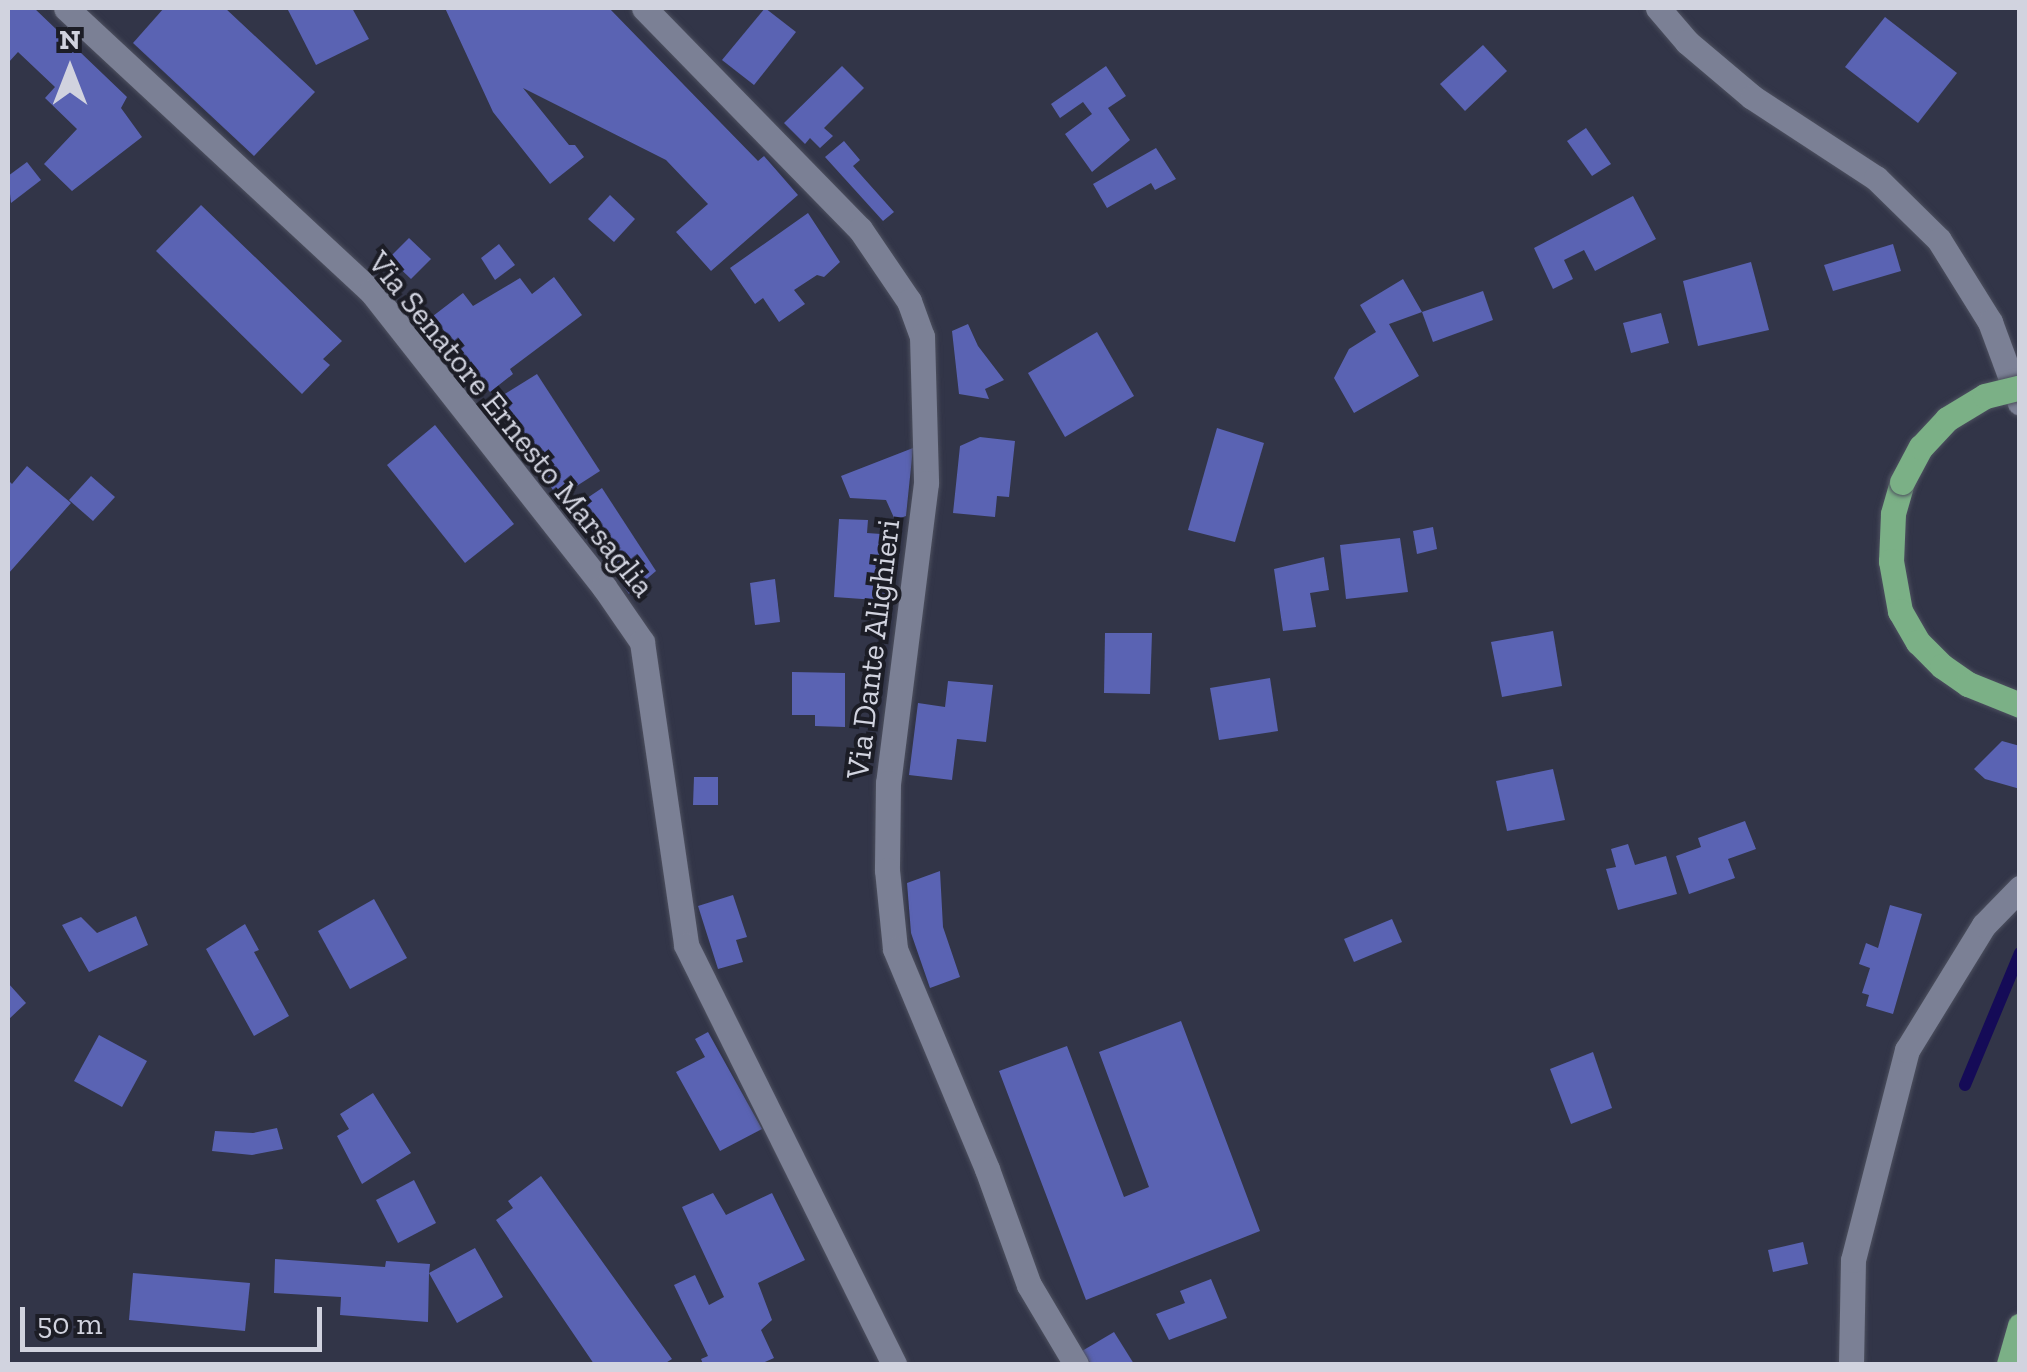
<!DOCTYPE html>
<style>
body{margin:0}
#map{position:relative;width:2027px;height:1372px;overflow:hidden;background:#323548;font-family:"Zilla Slab",serif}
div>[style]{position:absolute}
.stream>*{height:12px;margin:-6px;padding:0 6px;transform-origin:6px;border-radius:6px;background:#150b57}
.building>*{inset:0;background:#5a63b3}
.roads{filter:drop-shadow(0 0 2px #4d505f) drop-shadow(0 0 2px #4d505f)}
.minor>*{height:25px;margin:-12.5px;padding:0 12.5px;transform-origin:12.5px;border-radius:12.5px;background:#7b8095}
.major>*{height:25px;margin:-12.5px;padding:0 12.5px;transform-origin:12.5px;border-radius:12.5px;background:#7bb086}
.bridges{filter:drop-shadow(0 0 2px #4d505f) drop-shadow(0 0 2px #4d505f)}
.major-bridge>*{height:25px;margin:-12.5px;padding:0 12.5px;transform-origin:12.5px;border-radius:12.5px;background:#7bb086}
span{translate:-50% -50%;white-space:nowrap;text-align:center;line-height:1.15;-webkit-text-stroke:8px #1c1d26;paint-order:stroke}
.street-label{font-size:32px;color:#d1d3df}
.frame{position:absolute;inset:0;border:10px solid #d1d3df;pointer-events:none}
.north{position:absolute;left:20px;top:20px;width:100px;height:100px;-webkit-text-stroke:8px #1c1d26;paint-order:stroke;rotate:0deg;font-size:28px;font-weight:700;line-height:40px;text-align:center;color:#d1d3df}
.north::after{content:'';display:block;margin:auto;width:35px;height:45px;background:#d1d3df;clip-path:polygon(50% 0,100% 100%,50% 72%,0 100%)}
.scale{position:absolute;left:20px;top:1307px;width:302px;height:45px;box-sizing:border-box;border:5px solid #d1d3df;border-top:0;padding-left:12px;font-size:30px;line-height:35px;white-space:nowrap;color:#d1d3df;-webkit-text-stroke:8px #1c1d26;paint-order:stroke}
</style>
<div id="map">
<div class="stream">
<i style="left:1965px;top:1085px;width:143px;rotate:-67.4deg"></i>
</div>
<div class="building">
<i style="clip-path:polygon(8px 8px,34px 8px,127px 97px,121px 108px,142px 137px,72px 191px,44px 164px,77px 129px,45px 98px,55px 87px,18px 52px,8px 63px)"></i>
<i style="clip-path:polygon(164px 8px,225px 8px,315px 92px,254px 156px,133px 43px)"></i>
<i style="clip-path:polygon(287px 8px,352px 8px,369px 39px,316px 65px)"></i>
<i style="clip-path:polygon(445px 8px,609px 8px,758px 161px,764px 156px,798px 195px,711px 271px,676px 232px,708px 204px,666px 160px,523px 88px,569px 145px,575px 145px,584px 157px,550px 184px,493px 112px)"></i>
<i style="clip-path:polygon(765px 8px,796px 32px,754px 85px,722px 60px)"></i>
<i style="clip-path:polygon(1885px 17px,1957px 73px,1918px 123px,1845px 67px)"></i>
<i style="clip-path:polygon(1483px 45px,1507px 71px,1465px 111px,1440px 84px)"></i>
<i style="clip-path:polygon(842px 66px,864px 88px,824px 128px,833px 136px,820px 148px,810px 138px,805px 144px,784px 123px)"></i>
<i style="clip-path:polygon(1106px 66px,1126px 96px,1108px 108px,1130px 140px,1092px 172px,1065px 134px,1092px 114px,1083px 102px,1060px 118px,1051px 104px)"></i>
<i style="clip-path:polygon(1586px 128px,1611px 164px,1592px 176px,1567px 141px)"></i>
<i style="clip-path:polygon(844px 141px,860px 160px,853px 166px,894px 212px,883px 221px,825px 157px)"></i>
<i style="clip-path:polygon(1156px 148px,1176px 179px,1155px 190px,1151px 183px,1107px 208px,1093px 184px)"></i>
<i style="clip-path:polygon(27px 162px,41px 180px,11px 203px,8px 176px)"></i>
<i style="clip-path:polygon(610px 195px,635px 219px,614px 242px,588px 219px)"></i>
<i style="clip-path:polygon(1633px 196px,1656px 239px,1595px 271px,1584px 250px,1564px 260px,1573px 279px,1553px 289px,1534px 248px)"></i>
<i style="clip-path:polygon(201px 205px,342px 341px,323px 359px,330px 365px,302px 394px,156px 251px)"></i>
<i style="clip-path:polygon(808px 213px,840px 262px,824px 277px,817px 275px,794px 290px,805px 304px,779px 322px,763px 298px,755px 304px,730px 268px)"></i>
<i style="clip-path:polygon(409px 238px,431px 259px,411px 279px,389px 258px)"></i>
<i style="clip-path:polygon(499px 244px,515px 265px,495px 280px,481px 258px)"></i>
<i style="clip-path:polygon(1893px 244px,1901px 271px,1833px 291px,1824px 265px)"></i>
<i style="clip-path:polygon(1751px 262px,1769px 330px,1698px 346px,1683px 281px)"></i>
<i style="clip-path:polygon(554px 277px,582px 315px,510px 369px,513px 374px,490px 392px,433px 316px,463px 293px,473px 306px,520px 278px,532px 294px)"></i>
<i style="clip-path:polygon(1403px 279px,1422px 312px,1389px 324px,1419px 376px,1354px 413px,1334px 378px,1349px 349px,1376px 332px,1360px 305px)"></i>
<i style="clip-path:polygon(1483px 291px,1493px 320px,1433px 342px,1422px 312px)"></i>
<i style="clip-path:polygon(1661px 313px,1669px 343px,1631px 353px,1623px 323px)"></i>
<i style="clip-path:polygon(968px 324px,978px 346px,1004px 380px,985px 389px,989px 399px,959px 394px,952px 331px)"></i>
<i style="clip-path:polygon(1097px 332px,1134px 396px,1065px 437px,1028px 373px)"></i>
<i style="clip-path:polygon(537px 374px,600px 471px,558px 498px,495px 400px)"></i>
<i style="clip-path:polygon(435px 425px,514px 524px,465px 563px,387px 465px)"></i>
<i style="clip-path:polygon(1217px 428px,1264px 443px,1235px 542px,1188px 530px)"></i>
<i style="clip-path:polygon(980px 437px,1015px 441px,1009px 497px,997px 496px,995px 517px,953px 513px,960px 446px)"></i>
<i style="clip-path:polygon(913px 448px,906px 516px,895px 520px,886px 500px,850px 498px,841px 476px)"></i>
<i style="clip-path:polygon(27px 466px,71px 503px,8px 574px,8px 480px,12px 484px)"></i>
<i style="clip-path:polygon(91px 476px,115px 497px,93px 521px,69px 500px)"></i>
<i style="clip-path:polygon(602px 488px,656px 571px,629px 594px,571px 509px)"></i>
<i style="clip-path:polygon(839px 519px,868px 520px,867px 533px,895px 535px,891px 601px,834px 597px)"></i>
<i style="clip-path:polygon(1433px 527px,1437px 549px,1417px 554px,1413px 531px)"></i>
<i style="clip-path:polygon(1400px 538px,1408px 592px,1346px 599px,1340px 545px)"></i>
<i style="clip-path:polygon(1324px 557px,1329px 590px,1310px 593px,1316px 627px,1283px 631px,1274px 569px)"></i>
<i style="clip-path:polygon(775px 579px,780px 622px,755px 625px,750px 583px)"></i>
<i style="clip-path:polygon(1553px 631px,1562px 686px,1502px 697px,1491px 642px)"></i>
<i style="clip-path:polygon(1105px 633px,1152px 633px,1150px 694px,1104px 693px)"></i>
<i style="clip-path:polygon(792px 672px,845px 673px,845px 727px,815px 726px,815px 715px,792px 715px)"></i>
<i style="clip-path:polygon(1270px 678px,1278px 731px,1219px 740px,1210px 688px)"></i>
<i style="clip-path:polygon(948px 681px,993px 685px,986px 742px,957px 739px,952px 780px,909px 775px,918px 703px,945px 707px)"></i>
<i style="clip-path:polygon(2002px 741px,2020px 746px,2020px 789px,1985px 779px,1974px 769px)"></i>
<i style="clip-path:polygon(1553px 769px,1565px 820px,1507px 831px,1496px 781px)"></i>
<i style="clip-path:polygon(694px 777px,718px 777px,718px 805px,693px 805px)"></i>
<i style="clip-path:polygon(1745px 821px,1756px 849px,1728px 859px,1735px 878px,1689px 894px,1676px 856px,1701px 847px,1698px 838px)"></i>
<i style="clip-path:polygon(1628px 844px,1635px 865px,1666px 856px,1677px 894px,1618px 910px,1606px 869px,1616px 867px,1611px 849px)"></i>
<i style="clip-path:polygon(940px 871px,943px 927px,960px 977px,930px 988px,911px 933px,907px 883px)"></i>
<i style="clip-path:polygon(733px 895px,747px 937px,736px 940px,743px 962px,718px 969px,698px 906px)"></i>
<i style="clip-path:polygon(374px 899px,407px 958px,350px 989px,318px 931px)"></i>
<i style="clip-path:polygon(1890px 905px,1922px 914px,1893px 1014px,1866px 1006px,1869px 995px,1862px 993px,1870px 968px,1859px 964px,1866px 943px,1878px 948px)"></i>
<i style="clip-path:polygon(136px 916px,148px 945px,89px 972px,62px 925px,81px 917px,97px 933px)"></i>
<i style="clip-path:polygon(1392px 919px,1402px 942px,1354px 962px,1344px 939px)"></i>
<i style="clip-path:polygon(245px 924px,259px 950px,254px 952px,289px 1016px,254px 1036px,206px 949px)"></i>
<i style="clip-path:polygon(8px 983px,26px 1003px,8px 1020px)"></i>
<i style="clip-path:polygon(1181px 1021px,1260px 1231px,1086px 1300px,999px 1071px,1067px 1046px,1124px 1197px,1149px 1187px,1099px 1052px)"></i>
<i style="clip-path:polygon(708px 1032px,762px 1129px,720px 1151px,676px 1072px,705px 1057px,695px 1039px)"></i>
<i style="clip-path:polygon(99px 1035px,147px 1061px,122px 1107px,74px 1081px)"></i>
<i style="clip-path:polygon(1593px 1052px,1612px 1108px,1571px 1124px,1550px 1069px)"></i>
<i style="clip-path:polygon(373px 1093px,411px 1153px,362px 1184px,337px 1136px,349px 1129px,340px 1114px)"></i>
<i style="clip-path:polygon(277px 1128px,283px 1149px,252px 1155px,212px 1151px,215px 1131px,253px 1133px)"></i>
<i style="clip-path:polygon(541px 1176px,672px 1359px,664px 1364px,594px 1364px,496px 1220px,513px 1208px,508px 1201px)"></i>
<i style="clip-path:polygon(414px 1180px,436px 1223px,398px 1243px,376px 1200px)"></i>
<i style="clip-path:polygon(713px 1193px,726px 1215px,772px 1193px,805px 1260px,758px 1283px,772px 1320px,761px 1330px,774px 1358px,760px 1364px,703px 1364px,701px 1359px,708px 1356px,674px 1285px,695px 1275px,709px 1305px,724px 1297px,682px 1207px)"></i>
<i style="clip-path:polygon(1803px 1242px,1808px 1264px,1773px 1272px,1768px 1250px)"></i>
<i style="clip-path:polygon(475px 1248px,503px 1297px,457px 1323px,429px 1273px,428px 1322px,340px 1315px,341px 1297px,274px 1293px,275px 1259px,385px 1267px,386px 1261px,430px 1264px,429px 1273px)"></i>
<i style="clip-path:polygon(133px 1273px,250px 1283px,245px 1331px,129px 1320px)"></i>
<i style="clip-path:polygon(1211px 1279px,1227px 1318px,1169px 1340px,1156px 1314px,1185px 1303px,1180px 1291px)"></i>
<i style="clip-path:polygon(1114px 1332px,1134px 1364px,1091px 1364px,1082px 1351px)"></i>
</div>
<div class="roads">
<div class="minor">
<i style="left:66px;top:8px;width:416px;rotate:42.9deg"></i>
<i style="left:371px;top:291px;width:377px;rotate:51.8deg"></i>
<i style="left:604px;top:587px;width:67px;rotate:55.4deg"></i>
<i style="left:642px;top:642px;width:306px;rotate:81.7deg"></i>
<i style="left:686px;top:945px;width:468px;rotate:63.6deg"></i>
<i style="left:644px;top:8px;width:309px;rotate:45.7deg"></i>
<i style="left:860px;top:229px;width:87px;rotate:55.8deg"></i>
<i style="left:909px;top:301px;width:37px;rotate:70deg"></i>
<i style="left:922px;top:336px;width:147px;rotate:88.4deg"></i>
<i style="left:926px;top:483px;width:302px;rotate:97.2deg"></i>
<i style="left:888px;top:783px;width:87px;rotate:90.7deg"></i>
<i style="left:887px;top:870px;width:79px;rotate:84.2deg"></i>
<i style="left:895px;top:949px;width:238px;rotate:67.3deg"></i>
<i style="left:987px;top:1169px;width:123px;rotate:70.1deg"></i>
<i style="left:1029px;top:1285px;width:92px;rotate:59.3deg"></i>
<i style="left:1658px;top:8px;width:45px;rotate:49.5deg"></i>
<i style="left:1687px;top:42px;width:85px;rotate:40.2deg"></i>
<i style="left:1752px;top:97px;width:148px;rotate:33.2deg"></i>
<i style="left:1876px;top:178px;width:88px;rotate:44.5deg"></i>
<i style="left:1939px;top:240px;width:97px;rotate:58.1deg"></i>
<i style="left:1990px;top:322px;width:86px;rotate:69.7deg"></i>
<i style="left:1851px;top:1364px;width:104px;rotate:-88.9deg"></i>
<i style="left:1853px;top:1260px;width:217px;rotate:-75.6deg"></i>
<i style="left:1907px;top:1050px;width:147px;rotate:-58.4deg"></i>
<i style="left:1984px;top:925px;width:52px;rotate:-45.8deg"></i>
</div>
<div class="major">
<i style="left:1902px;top:482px;width:33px;rotate:106deg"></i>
<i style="left:1893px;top:514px;width:47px;rotate:92.4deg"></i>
<i style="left:1891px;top:561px;width:51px;rotate:79.8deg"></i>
<i style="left:1900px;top:611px;width:36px;rotate:60deg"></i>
<i style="left:1918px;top:642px;width:34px;rotate:45deg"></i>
<i style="left:1942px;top:666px;width:32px;rotate:35deg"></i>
<i style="left:1968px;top:684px;width:56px;rotate:22deg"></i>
<i style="left:2009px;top:1364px;width:40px;rotate:-74deg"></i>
</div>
</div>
<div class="bridges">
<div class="major-bridge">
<i style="left:1902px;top:482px;width:40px;rotate:-62deg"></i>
<i style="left:1921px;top:447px;width:38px;rotate:-47deg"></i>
<i style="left:1947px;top:419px;width:44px;rotate:-31.2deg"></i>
<i style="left:1985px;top:396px;width:36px;rotate:-14deg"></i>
</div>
</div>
<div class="street-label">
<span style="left:511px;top:424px;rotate:51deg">Via Senatore Ernesto Marsaglia</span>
<span style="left:873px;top:649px;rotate:-83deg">Via Dante Alighieri</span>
</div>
<div class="frame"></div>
<div class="north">N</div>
<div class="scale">50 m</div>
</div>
